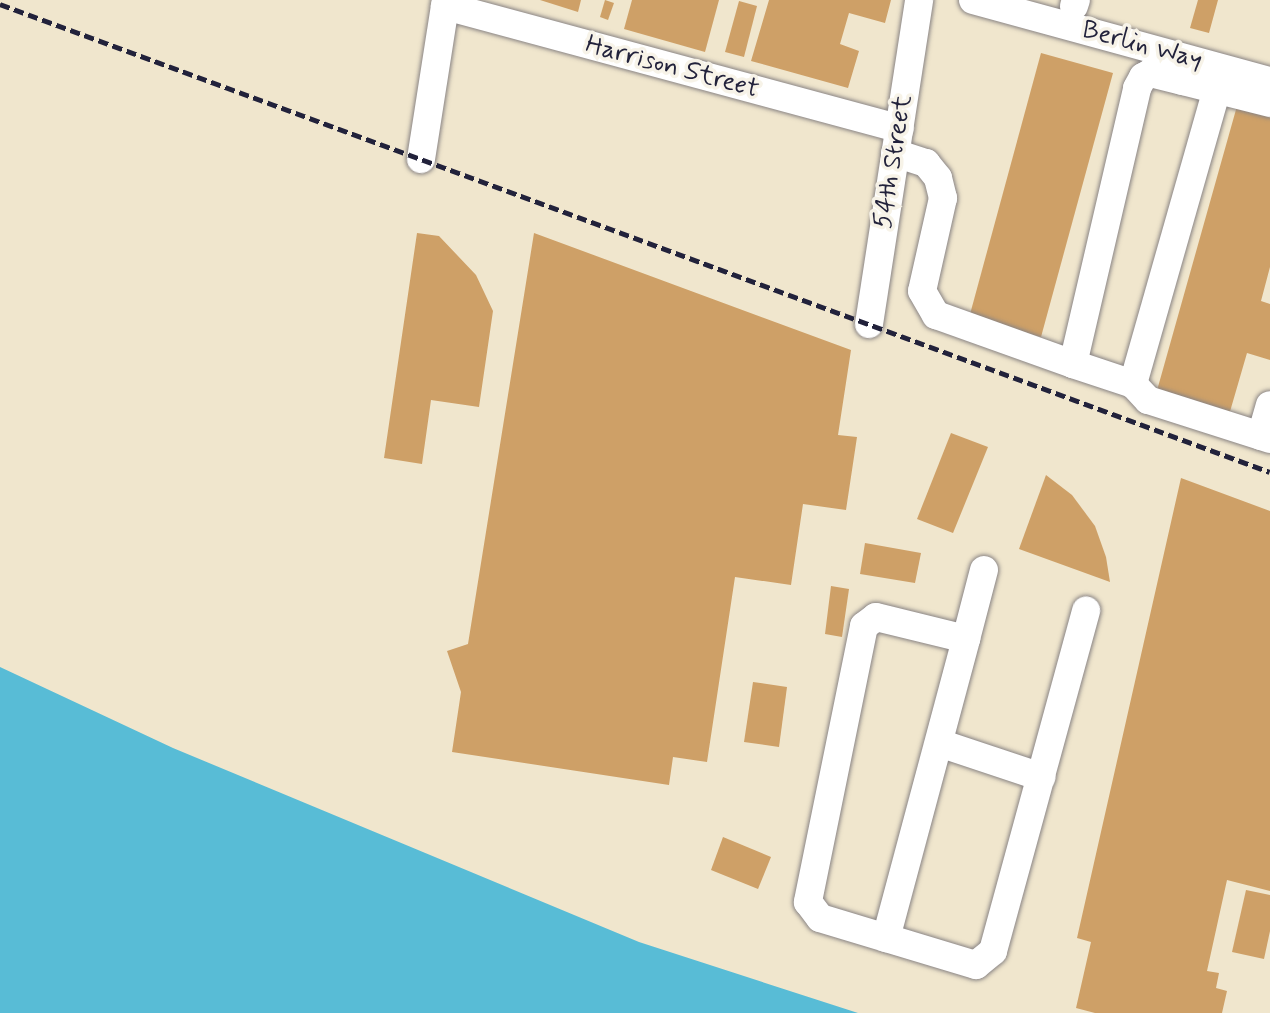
<!DOCTYPE html>
<style>
body{margin:0}
#map{position:relative;width:1270px;height:1013px;overflow:hidden;background:#f0e6cd;font-family:Mynerve,sans-serif}
div>[style]{position:absolute}
.water>*{inset:0;background:#58bcd6}
.building>*{inset:0;background:#cea067}
.roads{filter:drop-shadow(0 0 2px #898484) drop-shadow(0 0 2px #898484)}
.minor>*{height:28px;margin:-14px;padding:0 14px;transform-origin:14px;border-radius:14px;background:#fff}
.rail>*{height:5px;margin-top:-2.5px;transform-origin:0;background:repeating-linear-gradient(90deg,#22223b 0 10px,transparent 0 15px)}
span{translate:-50% -50%;white-space:nowrap;text-align:center;line-height:1.15;-webkit-text-stroke:7px #f7f3e8;paint-order:stroke}
.street-label{font-size:26px;color:#22223b}
</style>
<div id="map">
<div class="water">
<i style="clip-path:polygon(0 667px,173px 748px,639px 942px,858px 1013px,0 1013px)"></i>
</div>
<div class="building">
<i style="clip-path:polygon(540px 0,581px 0,578px 12px)"></i>
<i style="clip-path:polygon(605px 0,614px 3px,608px 20px,600px 17px)"></i>
<i style="clip-path:polygon(632px 0,719px 0,705px 52px,624px 29px)"></i>
<i style="clip-path:polygon(769px 0,891px 0,885px 23px,849px 13px,840px 44px,859px 51px,848px 88px,751px 61px)"></i>
<i style="clip-path:polygon(1198px 0,1218px 0,1209px 33px,1190px 28px)"></i>
<i style="clip-path:polygon(739px 1px,757px 6px,744px 57px,725px 52px)"></i>
<i style="clip-path:polygon(1041px 53px,1113px 73px,1041px 337px,969px 318px)"></i>
<i style="clip-path:polygon(1237px 106px,1270px 115px,1270px 267px,1261px 301px,1270px 304px,1270px 360px,1247px 353px,1229px 415px,1156px 394px)"></i>
<i style="clip-path:polygon(417px 233px,439px 236px,476px 275px,493px 311px,479px 407px,431px 400px,422px 464px,384px 458px)"></i>
<i style="clip-path:polygon(534px 233px,851px 350px,838px 435px,857px 437px,846px 510px,803px 504px,791px 585px,735px 577px,707px 762px,673px 757px,669px 785px,452px 752px,461px 692px,447px 651px,468px 644px)"></i>
<i style="clip-path:polygon(951px 433px,988px 447px,953px 533px,917px 519px)"></i>
<i style="clip-path:polygon(1046px 475px,1072px 495px,1095px 526px,1106px 557px,1110px 582px,1019px 549px)"></i>
<i style="clip-path:polygon(1181px 478px,1270px 511px,1270px 891px,1227px 880px,1207px 971px,1219px 973px,1216px 988px,1227px 991px,1222px 1013px,1095px 1013px,1076px 1008px,1091px 942px,1077px 938px)"></i>
<i style="clip-path:polygon(865px 543px,921px 553px,915px 583px,860px 574px)"></i>
<i style="clip-path:polygon(831px 586px,849px 589px,842px 637px,825px 634px)"></i>
<i style="clip-path:polygon(753px 682px,787px 687px,779px 747px,744px 742px)"></i>
<i style="clip-path:polygon(723px 837px,771px 857px,758px 889px,711px 870px)"></i>
<i style="clip-path:polygon(1246px 890px,1270px 895px,1270px 931px,1264px 959px,1232px 952px)"></i>
</div>
<div class="roads">
<div class="minor">
<i style="left:973px;top:0;width:308px;rotate:15.3deg"></i>
<i style="left:445px;top:6px;width:471px;rotate:15.1deg"></i>
<i style="left:1074px;top:6px;width:6px;rotate:-72deg"></i>
<i style="left:1217px;top:89px;width:307px;rotate:105.9deg"></i>
<i style="left:1133px;top:384px;width:63px;rotate:-161.6deg"></i>
<i style="left:1073px;top:364px;width:283px;rotate:-76.9deg"></i>
<i style="left:1137px;top:88px;width:13px;rotate:-61deg"></i>
<i style="left:1143px;top:77px;width:8px;rotate:-30deg"></i>
<i style="left:1150px;top:73px;width:34px;rotate:14deg"></i>
<i style="left:1183px;top:81px;width:90px;rotate:14.2deg"></i>
<i style="left:895px;top:153px;width:33px;rotate:18deg"></i>
<i style="left:926px;top:163px;width:19px;rotate:51deg"></i>
<i style="left:938px;top:178px;width:21px;rotate:76deg"></i>
<i style="left:943px;top:198px;width:95px;rotate:102.7deg"></i>
<i style="left:922px;top:291px;width:28px;rotate:60deg"></i>
<i style="left:936px;top:315px;width:145px;rotate:19.7deg"></i>
<i style="left:421px;top:159px;width:161px;rotate:-81.1deg"></i>
<i style="left:869px;top:324px;width:328px;rotate:-81.2deg"></i>
<i style="left:1133px;top:384px;width:22px;rotate:47deg"></i>
<i style="left:1148px;top:400px;width:128px;rotate:17.7deg"></i>
<i style="left:1261px;top:436px;width:32px;rotate:-74deg"></i>
<i style="left:984px;top:570px;width:71px;rotate:104.6deg"></i>
<i style="left:966px;top:639px;width:93px;rotate:-166.3deg"></i>
<i style="left:876px;top:617px;width:15px;rotate:143deg"></i>
<i style="left:864px;top:626px;width:282px;rotate:101.5deg"></i>
<i style="left:808px;top:902px;width:20px;rotate:53deg"></i>
<i style="left:820px;top:918px;width:163px;rotate:16.8deg"></i>
<i style="left:976px;top:965px;width:22px;rotate:-39deg"></i>
<i style="left:993px;top:951px;width:353px;rotate:-74.7deg"></i>
<i style="left:939px;top:743px;width:108px;rotate:18.4deg"></i>
<i style="left:886px;top:938px;width:310px;rotate:-75deg"></i>
</div>
</div>
<div class="rail">
<i style="left:0;top:4px;width:1353px;rotate:20.23deg"></i>
</div>
<div class="street-label">
<span style="left:1142px;top:46px;rotate:15deg">Berlin Way</span>
<span style="left:672px;top:68px;rotate:15deg">Harrison Street</span>
<span style="left:894px;top:162px;rotate:-81deg">54th Street</span>
</div>
</div>
